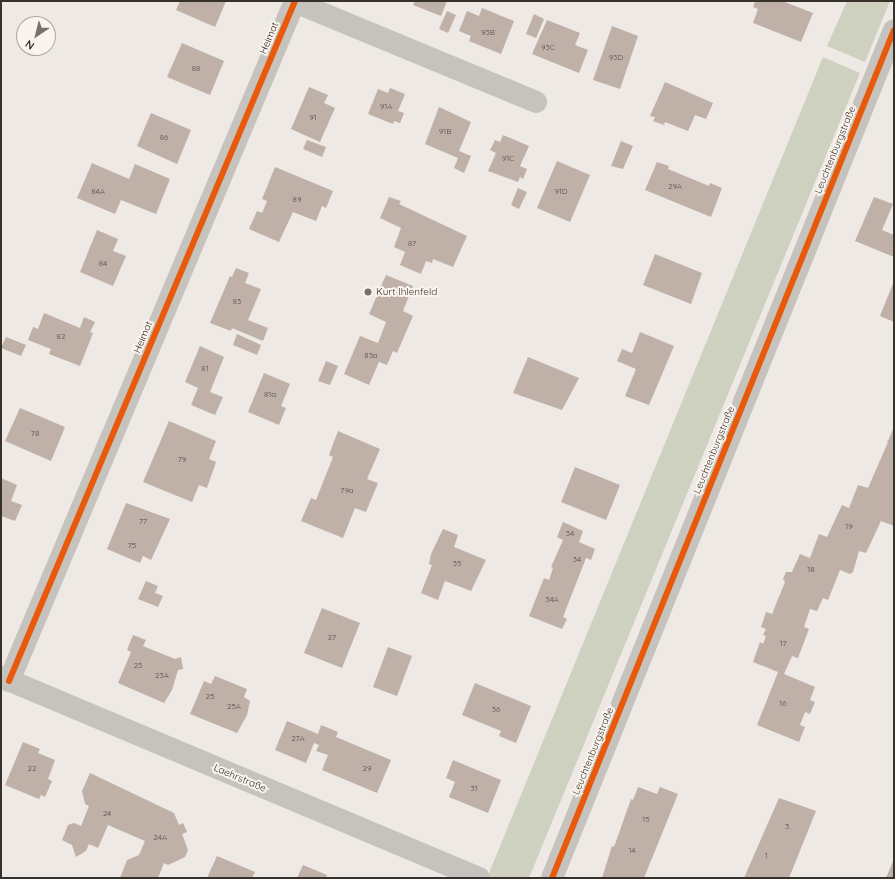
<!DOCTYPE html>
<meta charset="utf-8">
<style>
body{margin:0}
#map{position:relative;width:895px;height:879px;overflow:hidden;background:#eee9e4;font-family:Quicksand,sans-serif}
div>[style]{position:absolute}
.green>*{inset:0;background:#ced1c0}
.building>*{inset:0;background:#bfb0a8}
.minor>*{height:22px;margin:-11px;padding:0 11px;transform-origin:11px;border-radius:11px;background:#c6c2bd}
.cycleway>*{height:6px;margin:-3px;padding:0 3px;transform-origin:3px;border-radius:3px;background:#e8590c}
.dots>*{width:11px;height:11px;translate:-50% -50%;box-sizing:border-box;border:2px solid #f9f4ed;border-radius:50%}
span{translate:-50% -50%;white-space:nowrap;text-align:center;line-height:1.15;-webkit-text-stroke:4px #f9f4ed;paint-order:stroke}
.number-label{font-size:8px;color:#59504a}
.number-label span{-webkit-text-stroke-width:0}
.street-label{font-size:10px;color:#37302b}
.poi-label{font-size:10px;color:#37302b}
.left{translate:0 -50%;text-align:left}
.frame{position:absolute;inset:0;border:2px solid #37302b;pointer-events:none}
.north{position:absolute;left:16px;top:16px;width:40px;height:40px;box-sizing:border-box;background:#f9f4ed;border:1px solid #aba69f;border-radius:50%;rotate:215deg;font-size:11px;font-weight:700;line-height:16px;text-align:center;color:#37302b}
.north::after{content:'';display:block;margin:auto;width:14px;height:18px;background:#77716c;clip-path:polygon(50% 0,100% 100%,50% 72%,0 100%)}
</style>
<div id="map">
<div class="green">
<i style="clip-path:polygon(847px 1px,890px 1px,865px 62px,827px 46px)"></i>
<i style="clip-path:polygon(823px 57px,860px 73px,529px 878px,487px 878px)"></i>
</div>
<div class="building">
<i style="clip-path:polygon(180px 1px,226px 1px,215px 27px,176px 10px)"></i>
<i style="clip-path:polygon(415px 1px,447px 1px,441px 16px,413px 5px)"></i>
<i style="clip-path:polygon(755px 1px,782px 1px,813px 13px,801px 42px,753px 23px,758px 9px,753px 7px)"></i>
<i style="clip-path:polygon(482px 8px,514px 21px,501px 54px,469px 41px,471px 36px,459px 31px,467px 11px,479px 16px)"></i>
<i style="clip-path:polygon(447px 11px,456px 15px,448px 33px,439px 29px)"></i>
<i style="clip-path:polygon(534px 14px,544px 19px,536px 38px,526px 34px)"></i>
<i style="clip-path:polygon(547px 20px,580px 33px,575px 45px,588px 50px,579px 73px,532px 54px)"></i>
<i style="clip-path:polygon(612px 26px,638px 36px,620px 89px,593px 80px)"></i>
<i style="clip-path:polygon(182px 43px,224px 61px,210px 95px,167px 77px)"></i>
<i style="clip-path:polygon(665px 82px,713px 103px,706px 119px,695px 115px,688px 131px,665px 122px,664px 125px,653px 121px,655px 117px,650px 116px)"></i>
<i style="clip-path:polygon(309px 87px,328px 95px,324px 103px,335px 108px,320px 142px,291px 129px)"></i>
<i style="clip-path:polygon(390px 88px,405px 94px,398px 111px,404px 113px,400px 123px,394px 121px,393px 124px,368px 114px,378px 89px,388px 93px)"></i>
<i style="clip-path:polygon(439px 107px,471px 122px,459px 151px,471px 156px,464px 173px,454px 168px,458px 158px,425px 144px)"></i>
<i style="clip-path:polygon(151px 113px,191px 130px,177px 164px,137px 146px)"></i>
<i style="clip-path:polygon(503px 135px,529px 146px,520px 166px,527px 169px,523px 179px,520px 177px,518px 182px,488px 171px,496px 153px,490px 150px,495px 140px,500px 142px)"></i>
<i style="clip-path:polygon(307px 140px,326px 147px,322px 157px,303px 149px)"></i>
<i style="clip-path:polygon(621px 141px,633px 146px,623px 169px,611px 166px)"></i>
<i style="clip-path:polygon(557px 161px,590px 175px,570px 222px,537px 208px)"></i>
<i style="clip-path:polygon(657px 162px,669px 166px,668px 169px,709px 186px,710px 183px,722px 188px,711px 217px,645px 190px)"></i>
<i style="clip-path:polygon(92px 163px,129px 179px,135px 164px,170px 179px,156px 214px,121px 200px,115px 214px,77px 198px)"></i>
<i style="clip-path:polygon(275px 167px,333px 191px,326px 208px,322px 206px,316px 221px,293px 212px,279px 242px,249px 229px,257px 211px,262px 213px,267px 201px,262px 199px)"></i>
<i style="clip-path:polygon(518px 188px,527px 192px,519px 209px,511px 205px)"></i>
<i style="clip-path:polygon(389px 197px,401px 201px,399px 204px,467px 236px,453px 267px,433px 259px,432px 263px,426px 261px,421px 274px,400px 265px,405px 252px,394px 247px,401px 228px,380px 218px)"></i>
<i style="clip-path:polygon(874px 197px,893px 204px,882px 230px,894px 235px,894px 257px,855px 241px)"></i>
<i style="clip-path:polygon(97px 230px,118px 239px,113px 251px,126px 256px,113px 286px,80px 272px)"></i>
<i style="clip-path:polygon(655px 254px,702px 273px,691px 304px,643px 285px)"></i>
<i style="clip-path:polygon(236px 268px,249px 273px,245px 283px,261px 289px,248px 320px,268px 328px,263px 341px,232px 328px,231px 331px,210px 323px,230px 276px,232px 277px)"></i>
<i style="clip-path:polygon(386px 275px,413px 286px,403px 311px,413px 316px,397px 353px,393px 351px,387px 365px,379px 362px,369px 385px,344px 374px,360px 336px,378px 343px,386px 322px,369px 314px)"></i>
<i style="clip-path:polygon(894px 281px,894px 322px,880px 316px)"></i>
<i style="clip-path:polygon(44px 313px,80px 328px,84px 317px,95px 322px,90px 332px,93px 333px,80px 366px,49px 354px,51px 349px,28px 340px,33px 327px,38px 329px)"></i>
<i style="clip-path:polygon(640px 332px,674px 346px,649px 405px,625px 396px,636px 369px,617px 361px,622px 349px,632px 353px)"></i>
<i style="clip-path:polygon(237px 334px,261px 345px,257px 355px,233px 345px)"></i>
<i style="clip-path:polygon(6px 337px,26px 345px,21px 356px,1px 348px)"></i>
<i style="clip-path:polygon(200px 346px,224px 357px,210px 392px,223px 397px,215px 415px,191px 405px,198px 388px,185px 382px)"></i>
<i style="clip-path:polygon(528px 357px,579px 378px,562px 410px,513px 393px)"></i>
<i style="clip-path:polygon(326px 361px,338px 366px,330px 385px,318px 381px)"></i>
<i style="clip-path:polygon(264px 373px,290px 384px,281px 406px,286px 408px,279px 425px,248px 412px)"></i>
<i style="clip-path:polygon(20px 408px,65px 427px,51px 461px,5px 441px)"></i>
<i style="clip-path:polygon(169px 421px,216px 441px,209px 459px,216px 462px,208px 485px,207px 488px,199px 485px,192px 502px,143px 482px)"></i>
<i style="clip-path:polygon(894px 427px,894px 526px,881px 521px,866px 553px,859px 551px,853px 572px,850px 574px,840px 570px,828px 600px,823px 598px,817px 611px,810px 609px,804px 627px,809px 629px,798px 658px,792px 656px,784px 674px,815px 687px,810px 700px,815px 702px,810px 714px,805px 712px,800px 725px,805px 727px,799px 742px,757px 725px,778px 672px,753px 662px,760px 642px,763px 644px,766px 636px,763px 635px,766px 629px,761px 627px,766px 612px,772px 614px,785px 582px,783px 579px,786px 572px,792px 572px,800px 554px,810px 558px,819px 534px,827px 537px,842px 505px,849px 508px,858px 485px,868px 488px,888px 442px,886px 440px,888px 441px)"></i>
<i style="clip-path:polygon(338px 431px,380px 449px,367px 479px,378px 483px,366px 512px,355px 508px,343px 538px,301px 521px,311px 498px,316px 500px,333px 457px,329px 455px)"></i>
<i style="clip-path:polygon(575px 467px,620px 485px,606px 520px,561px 502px)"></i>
<i style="clip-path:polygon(1px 478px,17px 485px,11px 501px,22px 505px,15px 521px,1px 516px)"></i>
<i style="clip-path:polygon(126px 503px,170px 519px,151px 560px,143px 556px,140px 563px,107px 549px)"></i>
<i style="clip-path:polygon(563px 522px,583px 531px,579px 542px,595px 549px,591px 560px,586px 558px,563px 617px,567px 619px,562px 629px,529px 616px,544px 578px,549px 580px,553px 568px,551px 567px,563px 540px,557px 537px)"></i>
<i style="clip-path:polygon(443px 529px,458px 535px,454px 547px,486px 560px,471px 591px,445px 581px,438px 600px,421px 593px,432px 565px,429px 564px,431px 554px)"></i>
<i style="clip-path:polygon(146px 581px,158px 586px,155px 593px,163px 596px,158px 607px,138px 599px)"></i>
<i style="clip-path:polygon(322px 608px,360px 623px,342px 668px,304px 653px)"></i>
<i style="clip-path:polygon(133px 635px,146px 640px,143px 646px,175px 659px,181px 657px,183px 669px,178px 670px,172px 690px,164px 703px,118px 683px,131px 652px,127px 650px)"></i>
<i style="clip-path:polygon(388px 647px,412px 656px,397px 696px,373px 687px)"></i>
<i style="clip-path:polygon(215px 676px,247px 689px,244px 697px,250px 701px,247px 715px,237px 733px,190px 714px,204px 681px,211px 684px)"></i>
<i style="clip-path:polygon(475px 683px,531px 706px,516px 743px,499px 736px,501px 731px,462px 715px)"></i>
<i style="clip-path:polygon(287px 721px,318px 734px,321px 725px,338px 732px,336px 737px,391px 760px,377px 793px,322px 770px,328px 755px,316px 751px,319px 745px,314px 743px,306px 763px,275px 750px)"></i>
<i style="clip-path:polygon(23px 742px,40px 749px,38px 753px,55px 760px,48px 779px,52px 781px,45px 797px,41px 795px,39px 799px,5px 785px)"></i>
<i style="clip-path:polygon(453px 760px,501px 780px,488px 813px,449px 797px,455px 782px,446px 778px)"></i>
<i style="clip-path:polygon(90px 773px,174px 813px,179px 825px,183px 823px,187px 832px,182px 834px,188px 850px,185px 857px,168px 865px,164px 863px,158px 878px,120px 878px,127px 860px,139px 855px,145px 841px,108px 825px,98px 848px,89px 844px,86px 851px,76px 857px,72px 845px,62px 840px,68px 825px,74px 823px,81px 826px,89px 806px,85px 804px,82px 791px)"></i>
<i style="clip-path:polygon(638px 787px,657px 794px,660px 787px,678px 794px,644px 878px,602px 878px,612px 846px,614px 847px,631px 799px,633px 800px)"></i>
<i style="clip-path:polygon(779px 798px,816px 811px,789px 878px,744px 878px)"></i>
<i style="clip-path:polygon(217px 856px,255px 872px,252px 878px,207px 878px)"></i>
<i style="clip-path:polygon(894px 859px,894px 878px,886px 878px)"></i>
<i style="clip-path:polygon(303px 865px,327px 875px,326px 878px,297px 878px)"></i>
</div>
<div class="minor">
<i style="left:295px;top:2px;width:261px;rotate:22.5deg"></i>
<i style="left:1px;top:677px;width:519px;rotate:22.81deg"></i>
<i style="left:9px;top:681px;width:738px;rotate:-67.19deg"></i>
<i style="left:552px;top:878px;width:914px;rotate:-68.04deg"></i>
</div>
<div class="cycleway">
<i style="left:9px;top:681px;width:738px;rotate:-67.19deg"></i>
<i style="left:552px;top:878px;width:914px;rotate:-68.04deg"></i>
</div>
<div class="dots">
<i style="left:368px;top:292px;background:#77716c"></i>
</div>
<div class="number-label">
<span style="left:488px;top:33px">93B</span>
<span style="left:548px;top:48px">93C</span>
<span style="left:616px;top:58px">93D</span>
<span style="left:196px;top:69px">88</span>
<span style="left:386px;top:107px">91A</span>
<span style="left:313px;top:118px">91</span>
<span style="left:445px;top:132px">91B</span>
<span style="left:164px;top:138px">86</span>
<span style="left:508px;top:159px">91C</span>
<span style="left:675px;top:187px">29A</span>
<span style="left:98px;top:192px">84A</span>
<span style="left:561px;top:192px">91D</span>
<span style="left:297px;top:200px">89</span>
<span style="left:412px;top:244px">87</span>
<span style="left:103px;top:264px">84</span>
<span style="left:237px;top:302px">83</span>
<span style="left:61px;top:337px">82</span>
<span style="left:371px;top:356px">83a</span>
<span style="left:205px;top:369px">81</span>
<span style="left:270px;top:395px">81a</span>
<span style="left:35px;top:434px">78</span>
<span style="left:182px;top:460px">79</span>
<span style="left:347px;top:491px">79a</span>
<span style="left:143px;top:522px">77</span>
<span style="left:849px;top:527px">19</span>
<span style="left:570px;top:534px">34</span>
<span style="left:132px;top:546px">75</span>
<span style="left:577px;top:560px">34</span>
<span style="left:457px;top:564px">35</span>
<span style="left:811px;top:570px">18</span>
<span style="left:552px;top:600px">34A</span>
<span style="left:332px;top:638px">27</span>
<span style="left:783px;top:644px">17</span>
<span style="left:138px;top:666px">23</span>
<span style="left:162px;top:676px">23A</span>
<span style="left:210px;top:697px">25</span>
<span style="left:783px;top:704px">16</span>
<span style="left:234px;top:707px">25A</span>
<span style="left:496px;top:710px">36</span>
<span style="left:298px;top:739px">27A</span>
<span style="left:32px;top:769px">22</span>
<span style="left:367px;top:769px">29</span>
<span style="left:474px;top:789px">31</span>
<span style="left:107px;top:814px">24</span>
<span style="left:646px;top:820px">15</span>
<span style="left:787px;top:827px">3</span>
<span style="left:160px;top:838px">24A</span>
<span style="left:632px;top:851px">14</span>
<span style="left:766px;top:856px">1</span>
</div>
<div class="street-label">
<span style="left:269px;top:38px;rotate:-67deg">Heimat</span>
<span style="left:835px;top:150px;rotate:-68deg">Leuchtenburgstraße</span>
<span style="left:143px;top:337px;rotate:-67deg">Heimat</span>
<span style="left:714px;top:450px;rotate:-68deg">Leuchtenburgstraße</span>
<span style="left:593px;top:751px;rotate:-68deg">Leuchtenburgstraße</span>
<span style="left:240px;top:778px;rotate:23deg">Laehrstraße</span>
</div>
<div class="poi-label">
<span class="left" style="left:376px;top:292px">Kurt Ihlenfeld</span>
</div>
<div class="frame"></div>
<div class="north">N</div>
</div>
